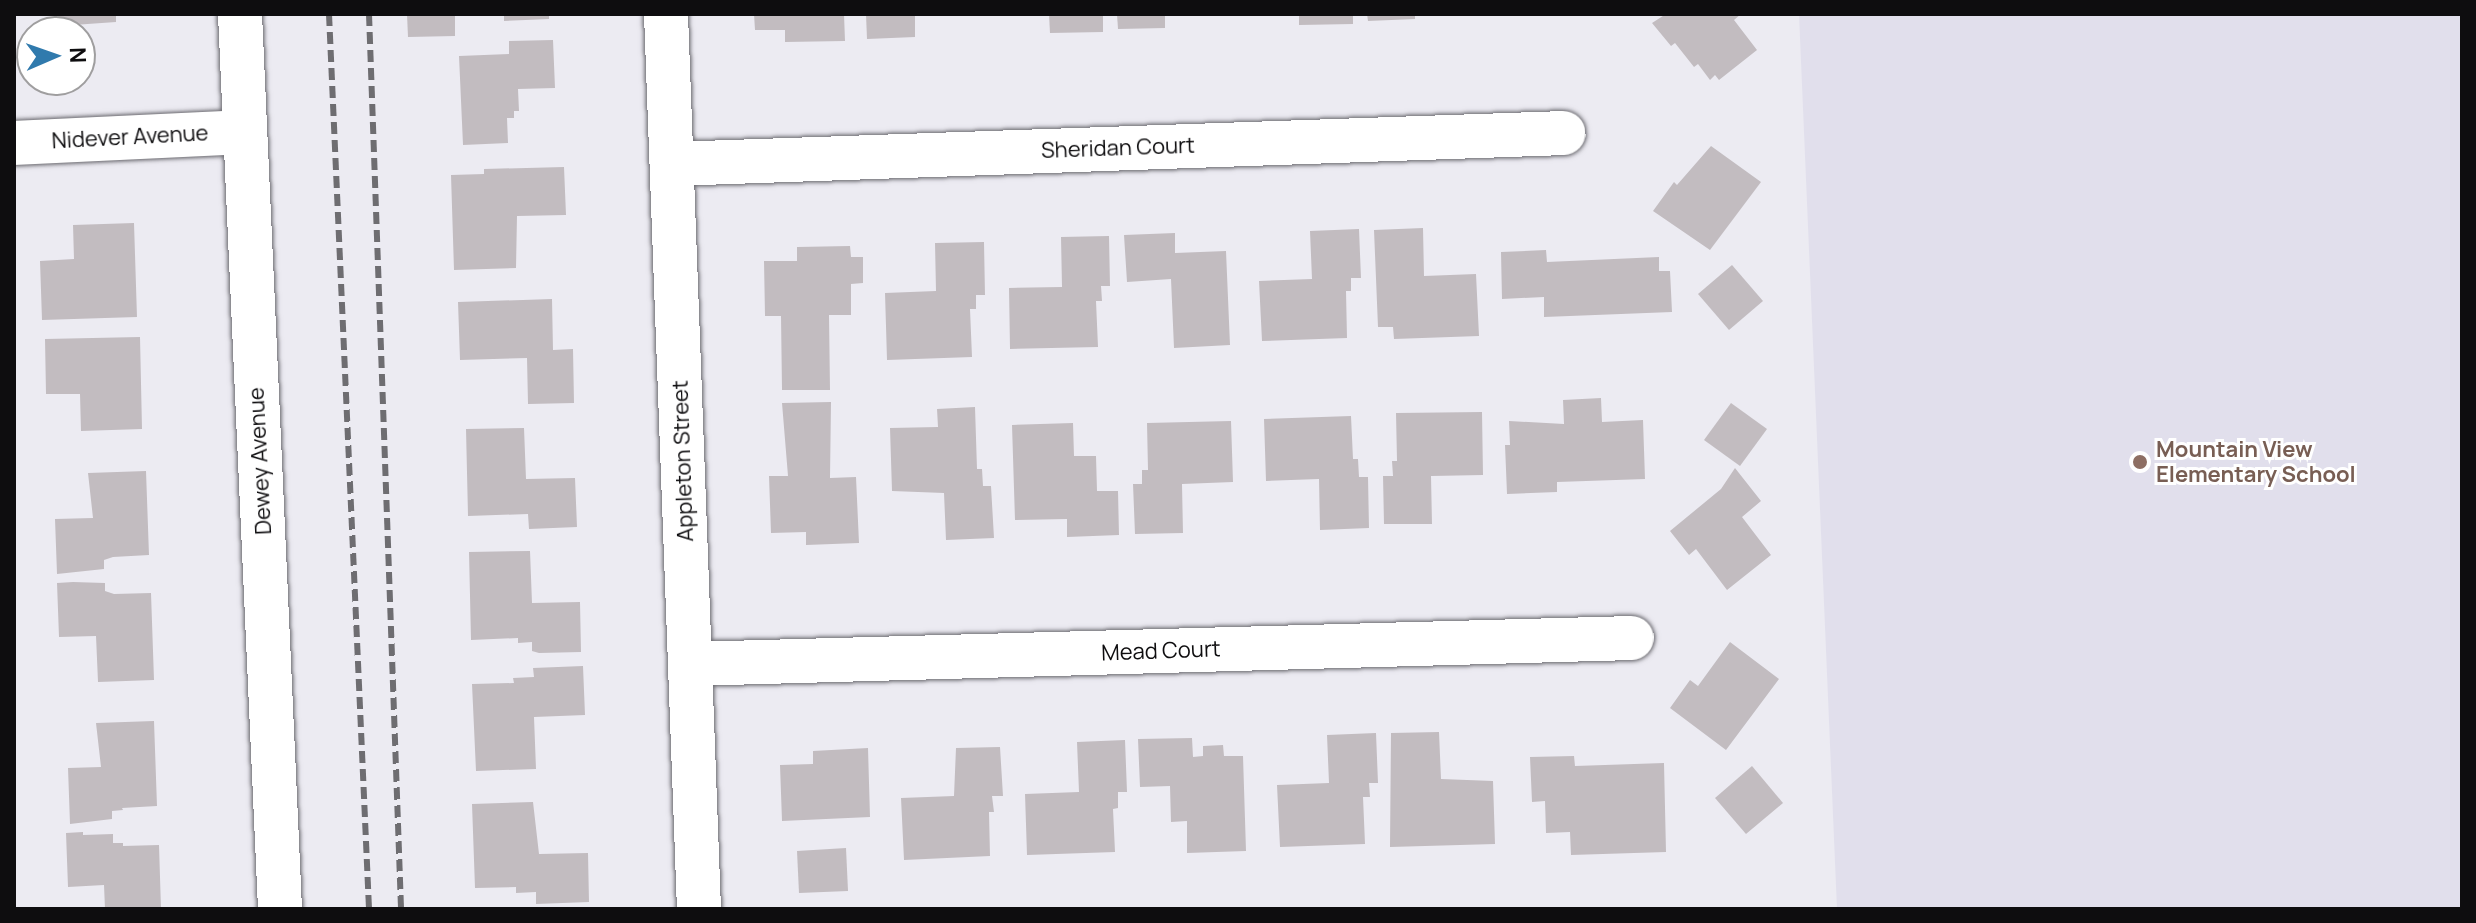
<!DOCTYPE html>
<style>
body{margin:0}
#map{position:relative;width:2476px;height:923px;overflow:hidden;background:#ecebf2;font-family:Manrope,sans-serif}
div>[style]{position:absolute}
.built>*{inset:0;background:#e1dfec}
.building>*{inset:0;background:#c2bcc0}
.roads{filter:drop-shadow(0 0 2px #6b6a70) drop-shadow(0 0 2px #6b6a70)}
.street>*{height:44px;margin:-22px;padding:0 22px;transform-origin:22px;border-radius:22px;background:#fff}
.secondary>*{height:44px;margin:-22px;padding:0 22px;transform-origin:22px;border-radius:22px;background:#fff}
.rail>*{height:6px;margin-top:-3px;transform-origin:0;background:repeating-linear-gradient(90deg,#6e6d71 0 12px,transparent 0 18px)}
.dots>*{width:22px;height:22px;translate:-50% -50%;box-sizing:border-box;border:4px solid #fff;border-radius:50%}
span{translate:-50% -50%;white-space:nowrap;text-align:center;line-height:1.15;-webkit-text-stroke:6px #fff;paint-order:stroke}
.street-label{font-size:22px;color:#0e0d0f}
.education-label{font-size:22px;color:#785e54;font-weight:700}
.left{translate:0 -50%;text-align:left}
.frame{position:absolute;inset:0;border:16px solid #0e0d0f;pointer-events:none}
.north{position:absolute;left:16px;top:16px;width:80px;height:80px;box-sizing:border-box;background:#fff;border:2px solid #9f9e9f;border-radius:50%;rotate:88deg;font-size:22px;font-weight:700;line-height:32px;text-align:center;color:#0e0d0f}
.north::after{content:'';display:block;margin:auto;width:28px;height:36px;background:#307aad;clip-path:polygon(50% 0,100% 100%,50% 72%,0 100%)}
</style>
<div id="map">
<div class="built">
<i style="clip-path:polygon(1799px 14px,2462px 14px,2462px 909px,1837px 909px)"></i>
</div>
<div class="building">
<i style="clip-path:polygon(58px 14px,116px 14px,116px 22px,59px 26px)"></i>
<i style="clip-path:polygon(407px 14px,455px 14px,455px 36px,408px 37px)"></i>
<i style="clip-path:polygon(504px 14px,549px 14px,549px 19px,504px 21px)"></i>
<i style="clip-path:polygon(754px 14px,844px 14px,845px 41px,785px 42px,785px 30px,755px 30px)"></i>
<i style="clip-path:polygon(866px 14px,915px 14px,915px 37px,867px 39px)"></i>
<i style="clip-path:polygon(1049px 14px,1103px 14px,1103px 32px,1050px 33px)"></i>
<i style="clip-path:polygon(1117px 14px,1165px 14px,1165px 28px,1118px 29px)"></i>
<i style="clip-path:polygon(1299px 14px,1353px 14px,1353px 24px,1299px 25px)"></i>
<i style="clip-path:polygon(1367px 14px,1415px 14px,1415px 19px,1368px 21px)"></i>
<i style="clip-path:polygon(1666px 14px,1741px 14px,1734px 20px,1757px 50px,1719px 80px,1715px 75px,1710px 80px,1698px 64px,1694px 67px,1675px 43px,1671px 46px,1652px 23px)"></i>
<i style="clip-path:polygon(553px 40px,555px 88px,518px 89px,519px 111px,514px 111px,514px 118px,507px 118px,508px 143px,463px 145px,459px 56px,509px 54px,509px 41px)"></i>
<i style="clip-path:polygon(1711px 146px,1761px 182px,1710px 250px,1653px 211px,1674px 182px,1677px 185px)"></i>
<i style="clip-path:polygon(564px 167px,566px 215px,517px 216px,516px 268px,454px 270px,451px 175px,484px 174px,484px 169px)"></i>
<i style="clip-path:polygon(134px 223px,137px 317px,42px 320px,40px 261px,74px 259px,73px 225px)"></i>
<i style="clip-path:polygon(1423px 228px,1424px 276px,1476px 274px,1479px 336px,1394px 339px,1393px 327px,1378px 327px,1374px 230px)"></i>
<i style="clip-path:polygon(1359px 229px,1361px 278px,1351px 278px,1351px 291px,1346px 291px,1347px 338px,1262px 341px,1259px 281px,1312px 279px,1310px 231px)"></i>
<i style="clip-path:polygon(1175px 233px,1175px 253px,1226px 251px,1230px 345px,1174px 348px,1171px 279px,1127px 282px,1124px 235px)"></i>
<i style="clip-path:polygon(1109px 236px,1110px 286px,1101px 286px,1102px 301px,1096px 301px,1098px 347px,1010px 349px,1009px 288px,1062px 287px,1061px 237px)"></i>
<i style="clip-path:polygon(984px 242px,985px 295px,976px 295px,976px 309px,970px 309px,972px 357px,887px 360px,885px 293px,936px 291px,935px 243px)"></i>
<i style="clip-path:polygon(850px 246px,851px 257px,863px 257px,863px 283px,851px 284px,851px 315px,829px 315px,830px 390px,782px 390px,781px 316px,765px 316px,764px 261px,797px 261px,797px 247px)"></i>
<i style="clip-path:polygon(1546px 250px,1547px 262px,1659px 257px,1659px 271px,1670px 271px,1672px 312px,1544px 317px,1544px 297px,1502px 299px,1501px 252px)"></i>
<i style="clip-path:polygon(1732px 265px,1763px 301px,1729px 330px,1698px 294px)"></i>
<i style="clip-path:polygon(552px 299px,553px 350px,573px 349px,574px 403px,528px 404px,527px 358px,460px 360px,458px 302px)"></i>
<i style="clip-path:polygon(140px 337px,142px 429px,81px 431px,80px 394px,46px 394px,45px 339px)"></i>
<i style="clip-path:polygon(1601px 398px,1602px 422px,1643px 420px,1645px 479px,1557px 482px,1557px 492px,1507px 494px,1505px 445px,1510px 445px,1509px 421px,1564px 424px,1563px 400px)"></i>
<i style="clip-path:polygon(831px 402px,830px 478px,856px 477px,859px 543px,806px 545px,806px 532px,771px 533px,769px 476px,788px 476px,782px 403px)"></i>
<i style="clip-path:polygon(1731px 403px,1767px 429px,1740px 466px,1704px 440px)"></i>
<i style="clip-path:polygon(975px 407px,977px 469px,982px 469px,983px 486px,991px 486px,994px 538px,946px 540px,944px 493px,892px 491px,890px 428px,938px 427px,937px 409px)"></i>
<i style="clip-path:polygon(1482px 412px,1483px 475px,1431px 476px,1432px 524px,1384px 524px,1383px 476px,1393px 476px,1392px 461px,1397px 461px,1396px 413px)"></i>
<i style="clip-path:polygon(1351px 416px,1353px 459px,1358px 459px,1359px 477px,1368px 477px,1369px 528px,1320px 530px,1319px 479px,1266px 481px,1264px 419px)"></i>
<i style="clip-path:polygon(1231px 421px,1233px 482px,1182px 484px,1183px 533px,1135px 534px,1133px 484px,1142px 484px,1142px 470px,1148px 470px,1147px 423px)"></i>
<i style="clip-path:polygon(1073px 423px,1074px 456px,1096px 456px,1097px 491px,1118px 491px,1119px 535px,1067px 537px,1067px 519px,1015px 520px,1012px 425px)"></i>
<i style="clip-path:polygon(524px 428px,526px 479px,575px 478px,577px 527px,529px 529px,528px 514px,468px 516px,466px 429px)"></i>
<i style="clip-path:polygon(1735px 468px,1761px 501px,1742px 517px,1771px 555px,1727px 590px,1696px 549px,1689px 555px,1670px 531px,1721px 489px)"></i>
<i style="clip-path:polygon(146px 471px,149px 555px,113px 557px,104px 560px,104px 569px,57px 574px,55px 519px,93px 518px,88px 473px)"></i>
<i style="clip-path:polygon(530px 551px,532px 603px,580px 602px,581px 652px,539px 653px,532px 651px,532px 642px,518px 643px,518px 638px,471px 640px,469px 552px)"></i>
<i style="clip-path:polygon(73px 582px,105px 583px,105px 591px,114px 594px,151px 593px,154px 680px,98px 682px,96px 636px,59px 637px,57px 583px)"></i>
<i style="clip-path:polygon(1730px 642px,1779px 679px,1726px 750px,1670px 708px,1690px 680px,1698px 686px)"></i>
<i style="clip-path:polygon(583px 666px,585px 715px,534px 717px,536px 769px,476px 771px,472px 684px,514px 683px,513px 678px,534px 677px,533px 668px)"></i>
<i style="clip-path:polygon(154px 721px,157px 806px,122px 808px,123px 810px,112px 811px,112px 819px,70px 824px,68px 768px,101px 767px,96px 723px)"></i>
<i style="clip-path:polygon(1439px 732px,1441px 779px,1493px 781px,1495px 844px,1390px 847px,1391px 733px)"></i>
<i style="clip-path:polygon(1376px 733px,1378px 783px,1369px 783px,1370px 797px,1363px 797px,1365px 844px,1280px 847px,1277px 785px,1329px 783px,1327px 735px)"></i>
<i style="clip-path:polygon(1192px 738px,1193px 757px,1203px 756px,1203px 746px,1223px 745px,1224px 756px,1243px 756px,1246px 851px,1187px 853px,1187px 821px,1171px 822px,1170px 786px,1140px 787px,1138px 739px)"></i>
<i style="clip-path:polygon(1125px 740px,1127px 792px,1118px 792px,1118px 808px,1113px 809px,1115px 852px,1027px 855px,1025px 794px,1079px 792px,1077px 742px)"></i>
<i style="clip-path:polygon(1000px 747px,1003px 796px,992px 796px,994px 812px,989px 812px,990px 856px,904px 860px,901px 798px,954px 796px,956px 748px)"></i>
<i style="clip-path:polygon(868px 748px,870px 817px,782px 821px,780px 765px,813px 764px,813px 751px)"></i>
<i style="clip-path:polygon(1574px 756px,1575px 766px,1664px 763px,1666px 852px,1571px 855px,1570px 832px,1546px 833px,1545px 801px,1532px 802px,1530px 757px)"></i>
<i style="clip-path:polygon(1752px 766px,1783px 803px,1746px 834px,1715px 798px)"></i>
<i style="clip-path:polygon(533px 802px,539px 854px,588px 853px,589px 902px,536px 904px,536px 892px,516px 893px,516px 887px,475px 888px,472px 804px)"></i>
<i style="clip-path:polygon(83px 832px,83px 835px,113px 834px,113px 843px,123px 843px,123px 846px,159px 845px,161px 909px,105px 909px,104px 885px,68px 887px,66px 833px)"></i>
<i style="clip-path:polygon(846px 848px,848px 891px,799px 893px,797px 851px)"></i>
</div>
<div class="roads">
<div class="street">
<i style="left:666px;top:14px;width:896px;rotate:87.89deg"></i>
<i style="left:14px;top:143px;width:231px;rotate:-2.7deg"></i>
<i style="left:673px;top:164px;width:891px;rotate:-1.99deg"></i>
<i style="left:690px;top:664px;width:942px;rotate:-1.58deg"></i>
</div>
<div class="secondary">
<i style="left:240px;top:14px;width:896px;rotate:87.44deg"></i>
</div>
</div>
<div class="rail">
<i style="left:329px;top:14px;width:896px;rotate:87.44deg"></i>
<i style="left:369px;top:14px;width:896px;rotate:87.95deg"></i>
</div>
<div class="dots">
<i style="left:2140px;top:462px;background:#8d6e63"></i>
</div>
<div class="street-label">
<span style="left:130px;top:137px;rotate:-3deg">Nidever Avenue</span>
<span style="left:1118px;top:148px;rotate:-2deg">Sheridan Court</span>
<span style="left:260px;top:461px;rotate:-93deg">Dewey Avenue</span>
<span style="left:683px;top:461px;rotate:-92deg">Appleton Street</span>
<span style="left:1161px;top:651px;rotate:-2deg">Mead Court</span>
</div>
<div class="education-label">
<span class="left" style="left:2156px;top:462px">Mountain View<br>Elementary School</span>
</div>
<div class="frame"></div>
<div class="north">N</div>
</div>
